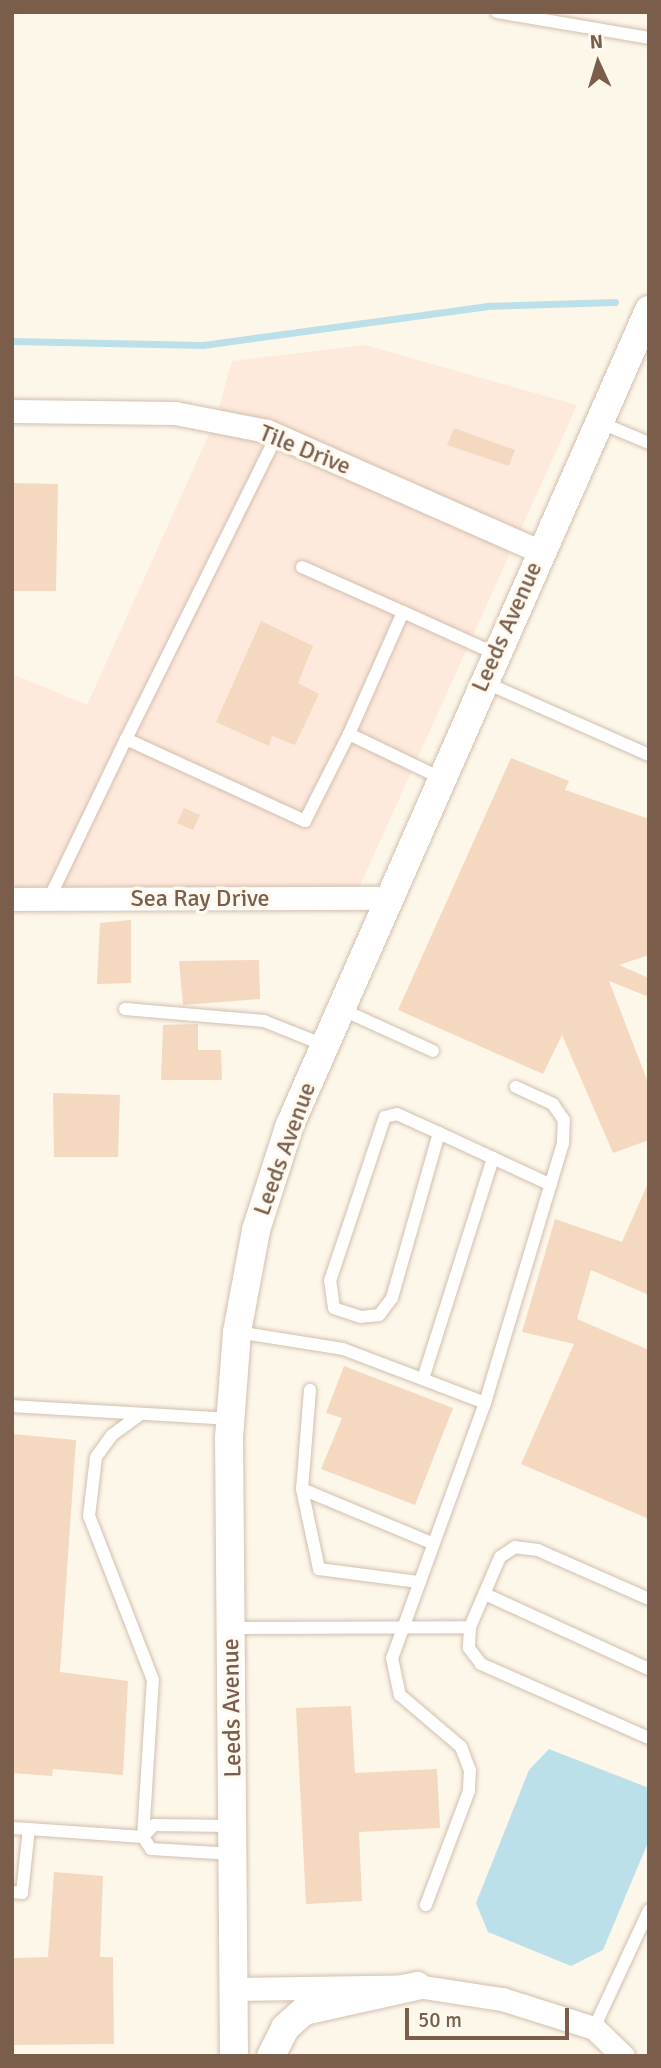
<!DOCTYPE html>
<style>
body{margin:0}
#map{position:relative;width:661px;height:2068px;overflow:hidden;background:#fdf7ea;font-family:Signika,sans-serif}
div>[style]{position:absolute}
.commercial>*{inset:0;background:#fee9dd}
.water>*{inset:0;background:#bce0e9}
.stream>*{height:7px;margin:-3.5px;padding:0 3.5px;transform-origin:3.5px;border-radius:3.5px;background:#bce0e9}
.building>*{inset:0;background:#f4d8c0}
.roads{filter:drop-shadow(0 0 2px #d1bfae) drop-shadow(0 0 2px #d1bfae)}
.service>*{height:12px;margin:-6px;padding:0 6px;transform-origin:6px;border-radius:6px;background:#fff}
.minor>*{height:23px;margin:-11.5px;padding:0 11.5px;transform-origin:11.5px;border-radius:11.5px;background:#fff}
.tertiary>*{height:28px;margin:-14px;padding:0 14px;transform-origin:14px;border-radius:14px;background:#fff}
span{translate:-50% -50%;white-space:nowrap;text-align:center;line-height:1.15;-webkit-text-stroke:7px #fffaf1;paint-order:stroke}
.street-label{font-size:24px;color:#7a5e4b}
.frame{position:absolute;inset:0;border:14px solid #7a5e4b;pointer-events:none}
.north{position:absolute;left:563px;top:28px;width:70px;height:70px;-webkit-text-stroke:5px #fffaf1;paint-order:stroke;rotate:356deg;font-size:19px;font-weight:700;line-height:28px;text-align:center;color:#7a5e4b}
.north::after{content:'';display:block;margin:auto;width:24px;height:32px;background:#7a5e4b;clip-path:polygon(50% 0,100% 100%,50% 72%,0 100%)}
.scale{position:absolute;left:405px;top:2008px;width:164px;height:32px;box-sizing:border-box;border:4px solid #7a5e4b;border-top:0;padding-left:9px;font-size:21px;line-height:24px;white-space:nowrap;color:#7a5e4b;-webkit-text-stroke:5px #fffaf1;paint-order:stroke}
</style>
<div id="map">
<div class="commercial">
<i style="clip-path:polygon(365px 345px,577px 405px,354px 899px,12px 899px,13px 674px,87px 705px,215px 421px,232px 361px)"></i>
</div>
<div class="water">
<i style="clip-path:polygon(549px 1749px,649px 1788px,649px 1840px,603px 1950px,571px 1966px,488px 1932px,476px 1903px,529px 1770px)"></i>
</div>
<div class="stream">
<i style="left:12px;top:341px;width:191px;rotate:1.2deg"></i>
<i style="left:203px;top:345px;width:286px;rotate:-7.8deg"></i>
<i style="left:486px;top:306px;width:129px;rotate:-1.8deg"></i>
</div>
<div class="building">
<i style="clip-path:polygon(454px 428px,515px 450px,509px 466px,447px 445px)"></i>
<i style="clip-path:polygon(12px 483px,58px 484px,56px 591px,12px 591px)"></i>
<i style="clip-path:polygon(261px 621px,313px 646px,298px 683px,319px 694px,295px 745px,272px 736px,269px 746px,216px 722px)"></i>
<i style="clip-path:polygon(511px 758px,569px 781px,565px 790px,649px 819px,649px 955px,619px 965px,649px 978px,649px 997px,609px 981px,649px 1085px,649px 1140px,613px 1153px,562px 1035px,543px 1074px,398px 1010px)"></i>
<i style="clip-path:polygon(184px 808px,200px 815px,193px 830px,177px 823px)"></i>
<i style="clip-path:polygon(131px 920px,131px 983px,97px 984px,100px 923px)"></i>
<i style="clip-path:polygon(259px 960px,260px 999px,183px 1005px,179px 961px)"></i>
<i style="clip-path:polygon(198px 1024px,198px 1050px,221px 1050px,222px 1080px,161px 1080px,163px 1025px)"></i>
<i style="clip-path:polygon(53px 1093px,120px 1095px,118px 1157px,54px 1157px)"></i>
<i style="clip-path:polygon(649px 1181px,649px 1295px,591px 1270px,577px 1319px,649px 1350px,649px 1519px,521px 1464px,574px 1344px,522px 1332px,555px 1219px,622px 1242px)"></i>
<i style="clip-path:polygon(344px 1366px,453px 1408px,415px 1505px,321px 1469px,342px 1418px,326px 1413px)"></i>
<i style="clip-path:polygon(12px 1434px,76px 1440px,60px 1672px,128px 1681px,123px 1775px,53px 1769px,52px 1776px,12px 1773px)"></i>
<i style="clip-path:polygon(351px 1706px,355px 1773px,437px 1769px,440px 1828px,359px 1832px,362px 1901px,306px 1904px,296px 1708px)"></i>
<i style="clip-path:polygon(54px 1872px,103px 1876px,100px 1957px,113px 1957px,114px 2044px,12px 2045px,12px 1958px,48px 1957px)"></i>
</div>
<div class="roads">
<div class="service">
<i style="left:497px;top:12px;width:154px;rotate:9.7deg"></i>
<i style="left:599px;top:422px;width:54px;rotate:22.8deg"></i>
<i style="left:277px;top:435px;width:339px;rotate:116.4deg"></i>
<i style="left:126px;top:739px;width:197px;rotate:24.6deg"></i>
<i style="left:305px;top:821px;width:97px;rotate:-63.2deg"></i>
<i style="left:349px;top:734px;width:102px;rotate:25.6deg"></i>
<i style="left:302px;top:567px;width:111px;rotate:24deg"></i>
<i style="left:484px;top:682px;width:180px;rotate:23.9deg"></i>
<i style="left:349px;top:734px;width:133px;rotate:-66.1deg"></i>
<i style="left:403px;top:612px;width:102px;rotate:24.3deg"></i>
<i style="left:49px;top:899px;width:178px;rotate:-64.3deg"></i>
<i style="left:125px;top:1009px;width:140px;rotate:4.9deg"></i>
<i style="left:264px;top:1021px;width:65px;rotate:21.8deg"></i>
<i style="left:341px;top:1009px;width:101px;rotate:24.5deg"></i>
<i style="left:439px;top:1133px;width:172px;rotate:105.9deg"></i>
<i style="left:392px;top:1298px;width:21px;rotate:127deg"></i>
<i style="left:379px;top:1315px;width:18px;rotate:174deg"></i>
<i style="left:361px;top:1317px;width:28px;rotate:-162deg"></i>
<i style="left:334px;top:1308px;width:27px;rotate:-98deg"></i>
<i style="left:330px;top:1281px;width:173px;rotate:-71.5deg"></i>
<i style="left:385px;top:1117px;width:12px;rotate:-14deg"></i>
<i style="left:397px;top:1114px;width:46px;rotate:24.3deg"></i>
<i style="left:439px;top:1133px;width:123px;rotate:24.9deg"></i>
<i style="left:237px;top:1332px;width:107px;rotate:9.1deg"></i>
<i style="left:343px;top:1349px;width:152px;rotate:20.8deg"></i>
<i style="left:485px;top:1403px;width:271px;rotate:110deg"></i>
<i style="left:392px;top:1658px;width:38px;rotate:78deg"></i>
<i style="left:400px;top:1695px;width:80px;rotate:40.4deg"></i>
<i style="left:461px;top:1747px;width:25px;rotate:69deg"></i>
<i style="left:470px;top:1770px;width:21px;rotate:93deg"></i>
<i style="left:469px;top:1791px;width:122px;rotate:110.7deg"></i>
<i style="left:423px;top:1379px;width:232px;rotate:-72.4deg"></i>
<i style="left:310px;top:1390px;width:99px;rotate:94.6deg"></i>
<i style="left:302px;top:1489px;width:82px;rotate:78deg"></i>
<i style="left:319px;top:1569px;width:100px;rotate:7.5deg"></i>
<i style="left:485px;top:1403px;width:271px;rotate:-73.3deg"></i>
<i style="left:563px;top:1143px;width:23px;rotate:-88deg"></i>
<i style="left:564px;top:1120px;width:19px;rotate:-125deg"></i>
<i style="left:553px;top:1104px;width:41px;rotate:-155.3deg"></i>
<i style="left:12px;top:1406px;width:218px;rotate:3.4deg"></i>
<i style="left:302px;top:1489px;width:141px;rotate:22.6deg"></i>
<i style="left:485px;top:1594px;width:180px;rotate:24.6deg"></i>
<i style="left:649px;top:1599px;width:121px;rotate:-156.2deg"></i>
<i style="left:538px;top:1550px;width:23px;rotate:-173deg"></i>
<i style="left:515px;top:1547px;width:18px;rotate:146deg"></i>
<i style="left:500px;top:1557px;width:76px;rotate:113.2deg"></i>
<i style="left:470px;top:1627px;width:21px;rotate:93deg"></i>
<i style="left:469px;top:1648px;width:20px;rotate:53deg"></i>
<i style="left:481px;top:1664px;width:184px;rotate:23.8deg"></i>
<i style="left:231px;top:1628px;width:239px;rotate:-0.2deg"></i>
<i style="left:232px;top:1826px;width:78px;rotate:-179.3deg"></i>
<i style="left:154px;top:1825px;width:16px;rotate:133deg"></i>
<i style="left:143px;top:1837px;width:14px;rotate:56deg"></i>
<i style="left:151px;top:1849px;width:82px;rotate:3.5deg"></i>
<i style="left:12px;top:1828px;width:17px;rotate:3deg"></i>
<i style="left:12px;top:1892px;width:10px;rotate:6deg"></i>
<i style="left:22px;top:1893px;width:64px;rotate:-83.8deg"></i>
<i style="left:29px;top:1829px;width:114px;rotate:4deg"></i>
<i style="left:143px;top:1837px;width:157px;rotate:-86.4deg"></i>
<i style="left:153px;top:1680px;width:176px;rotate:-111.3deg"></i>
<i style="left:89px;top:1516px;width:59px;rotate:-83.2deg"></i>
<i style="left:96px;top:1457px;width:27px;rotate:-54deg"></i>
<i style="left:112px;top:1435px;width:32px;rotate:-36deg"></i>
<i style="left:594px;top:2028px;width:130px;rotate:-65deg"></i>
</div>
<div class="minor">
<i style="left:12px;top:411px;width:163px;rotate:0.7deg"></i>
<i style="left:175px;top:413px;width:94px;rotate:11.1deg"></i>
<i style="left:267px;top:431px;width:300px;rotate:23.8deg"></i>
<i style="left:12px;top:899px;width:375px;rotate:-0.2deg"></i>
<i style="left:235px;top:1989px;width:182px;rotate:-0.9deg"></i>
<i style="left:417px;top:1986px;width:86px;rotate:8.7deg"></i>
<i style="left:502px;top:1999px;width:96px;rotate:17.5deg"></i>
<i style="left:594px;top:2028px;width:40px;rotate:44deg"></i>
</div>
<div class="tertiary">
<i style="left:234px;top:2056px;width:618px;rotate:-90.46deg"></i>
<i style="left:229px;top:1438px;width:106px;rotate:-85.7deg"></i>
<i style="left:237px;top:1332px;width:104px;rotate:-79.4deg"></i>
<i style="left:256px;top:1230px;width:108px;rotate:-72.2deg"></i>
<i style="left:289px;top:1127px;width:893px;rotate:-66.22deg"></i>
<i style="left:271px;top:2056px;width:31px;rotate:-63deg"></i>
<i style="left:285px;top:2028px;width:25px;rotate:-42deg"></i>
<i style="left:304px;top:2011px;width:116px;rotate:-12.5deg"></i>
</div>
</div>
<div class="street-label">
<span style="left:305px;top:450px;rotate:22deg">Tile Drive</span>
<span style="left:507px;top:627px;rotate:-66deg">Leeds Avenue</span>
<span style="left:200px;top:899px">Sea Ray Drive</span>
<span style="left:285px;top:1149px;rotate:-70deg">Leeds Avenue</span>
<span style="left:232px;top:1708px;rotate:-91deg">Leeds Avenue</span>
</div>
<div class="frame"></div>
<div class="north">N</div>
<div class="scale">50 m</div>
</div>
